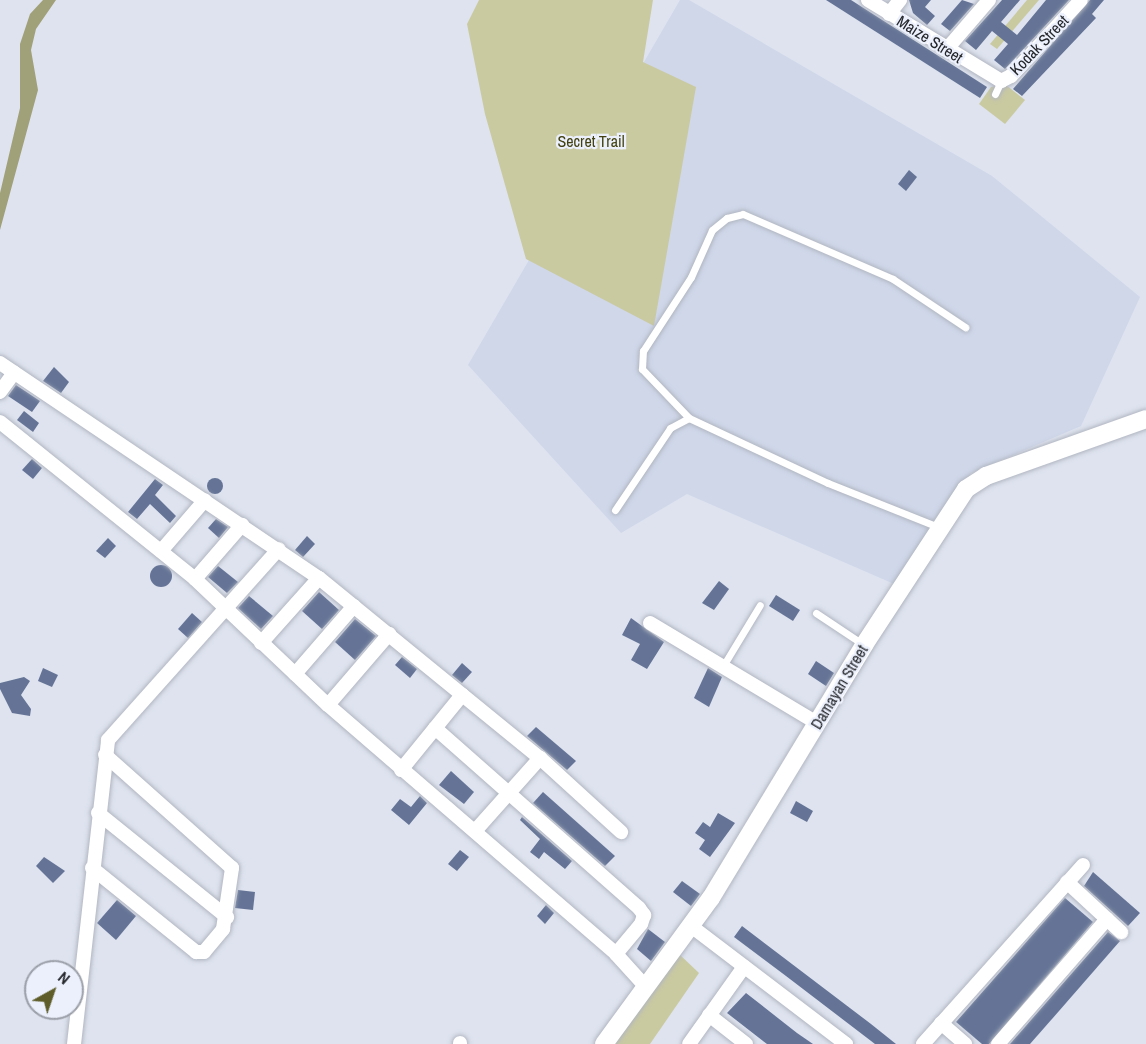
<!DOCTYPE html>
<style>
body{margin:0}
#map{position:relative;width:1146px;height:1044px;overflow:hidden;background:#dee3ef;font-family:"Archivo Narrow",sans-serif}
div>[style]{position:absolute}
.built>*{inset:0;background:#cfd7e9}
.green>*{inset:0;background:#cacaa1}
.water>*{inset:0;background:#a1a179}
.building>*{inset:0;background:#657496}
.round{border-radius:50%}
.roads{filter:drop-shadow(0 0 2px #b1b6c1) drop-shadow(0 0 2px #b1b6c1)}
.service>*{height:7px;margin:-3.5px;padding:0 3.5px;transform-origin:3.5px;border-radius:3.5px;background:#fff}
.minor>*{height:14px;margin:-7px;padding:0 7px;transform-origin:7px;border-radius:7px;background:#fff}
.tertiary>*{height:18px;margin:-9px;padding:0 9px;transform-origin:9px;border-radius:9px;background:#fff}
span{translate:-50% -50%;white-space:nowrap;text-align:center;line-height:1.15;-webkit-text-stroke:4.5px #ebf0fc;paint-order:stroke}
.street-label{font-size:16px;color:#24262a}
.park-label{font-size:16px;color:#42410f}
.north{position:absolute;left:24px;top:960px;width:60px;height:60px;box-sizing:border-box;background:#ebf0fc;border:2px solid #9b9fa8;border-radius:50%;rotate:40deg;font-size:16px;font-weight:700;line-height:24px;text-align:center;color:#24262a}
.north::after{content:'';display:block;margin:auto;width:21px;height:27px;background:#5e5d2a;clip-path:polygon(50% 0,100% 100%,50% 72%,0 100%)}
</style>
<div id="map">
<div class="built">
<i style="clip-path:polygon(680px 0,689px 0,992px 176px,1140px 297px,1081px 426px,971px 473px,901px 587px,687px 494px,621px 533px,468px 365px)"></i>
</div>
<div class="green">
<i style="clip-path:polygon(479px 0,653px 0,643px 62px,696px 87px,654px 326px,526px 259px,485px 114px,467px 24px)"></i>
<i style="clip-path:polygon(1027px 0,1039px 0,997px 49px,990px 44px)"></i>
<i style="clip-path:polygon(1006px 85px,1025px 100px,1005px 124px,979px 104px,991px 87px)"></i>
<i style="clip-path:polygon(678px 953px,699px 973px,650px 1044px,613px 1044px)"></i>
</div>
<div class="water">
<i style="clip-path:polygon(43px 0,56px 0,36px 29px,31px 50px,38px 90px,0 230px,0 193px,20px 108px,20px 44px,30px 14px)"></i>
</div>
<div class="building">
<i style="clip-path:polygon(826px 0,851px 0,987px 87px,980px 98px)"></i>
<i style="clip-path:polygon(909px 0,931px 0,925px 7px,935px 16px,927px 25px,913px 13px)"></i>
<i style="clip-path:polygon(962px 0,974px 4px,950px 31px,941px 24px)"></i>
<i style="clip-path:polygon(1002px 0,1020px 0,1001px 22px,1017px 35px,1046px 0,1069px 0,1005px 69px,994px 60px,1008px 44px,992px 31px,976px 50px,965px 41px)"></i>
<i style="clip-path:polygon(1090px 0,1104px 0,1092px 14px,1096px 18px,1022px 96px,1013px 89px)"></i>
<i style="clip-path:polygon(909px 170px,917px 177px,906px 191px,898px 184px)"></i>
<i style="clip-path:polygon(54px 367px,69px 382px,61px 393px,43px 381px)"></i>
<i style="clip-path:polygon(16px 385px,40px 401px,32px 412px,8px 396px)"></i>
<i style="clip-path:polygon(24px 411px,39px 423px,33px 432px,17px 420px)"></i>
<i style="clip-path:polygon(32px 459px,42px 468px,33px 479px,22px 470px)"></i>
<i class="round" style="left:207px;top:478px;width:16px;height:16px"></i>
<i style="clip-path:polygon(155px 479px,163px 485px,155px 495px,176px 516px,170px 523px,150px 504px,137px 519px,128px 512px)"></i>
<i style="clip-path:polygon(216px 519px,228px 527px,219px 538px,208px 528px)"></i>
<i style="clip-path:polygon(307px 536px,315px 544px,303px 557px,295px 550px)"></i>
<i style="clip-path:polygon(108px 538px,116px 546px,105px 558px,96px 551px)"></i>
<i class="round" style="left:150px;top:565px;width:22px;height:22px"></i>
<i style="clip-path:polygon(218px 566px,238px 582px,227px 593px,208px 577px)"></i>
<i style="clip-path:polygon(719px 581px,729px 589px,714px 610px,702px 603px)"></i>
<i style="clip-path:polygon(319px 592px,339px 610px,322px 629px,302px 611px)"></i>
<i style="clip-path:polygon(776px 595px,800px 610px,793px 621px,769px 606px)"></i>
<i style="clip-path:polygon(249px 596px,273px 616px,261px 629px,238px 608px)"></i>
<i style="clip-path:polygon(192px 613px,202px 622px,188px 638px,178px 629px)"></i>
<i style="clip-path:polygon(631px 618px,664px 642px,647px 669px,631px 660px,640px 644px,622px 635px)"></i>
<i style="clip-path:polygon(355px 619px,376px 636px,355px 660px,335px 642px)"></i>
<i style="clip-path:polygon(402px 657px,417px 669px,410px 678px,395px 665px)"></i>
<i style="clip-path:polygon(816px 661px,834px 673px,826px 686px,808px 674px)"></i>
<i style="clip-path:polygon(462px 663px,472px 672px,462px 683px,452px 675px)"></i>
<i style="clip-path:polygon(43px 668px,58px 675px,52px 687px,38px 681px)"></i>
<i style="clip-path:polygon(708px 668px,722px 677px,709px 707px,694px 698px)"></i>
<i style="clip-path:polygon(24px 677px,30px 681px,21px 695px,31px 709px,30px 716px,12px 713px,0 689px,0 683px)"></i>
<i style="clip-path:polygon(536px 727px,576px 761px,567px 770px,527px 736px)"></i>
<i style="clip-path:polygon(451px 771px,474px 792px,464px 804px,439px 785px)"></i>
<i style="clip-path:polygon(543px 792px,615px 856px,605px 866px,533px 803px)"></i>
<i style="clip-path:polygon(420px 796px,427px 803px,409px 825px,391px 810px,400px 799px,411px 807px)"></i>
<i style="clip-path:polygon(796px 801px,813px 811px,807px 822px,790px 813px)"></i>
<i style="clip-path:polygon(718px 813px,735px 823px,710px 857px,699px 849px,705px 840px,695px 833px,703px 822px,710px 827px)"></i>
<i style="clip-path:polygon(522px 817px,572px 861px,565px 869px,544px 852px,539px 859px,530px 852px,540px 839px,520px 820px)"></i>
<i style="clip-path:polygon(460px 850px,469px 857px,457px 871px,448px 864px)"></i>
<i style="clip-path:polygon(44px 857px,65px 871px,53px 883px,36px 866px)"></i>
<i style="clip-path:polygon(1093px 872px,1140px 913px,1128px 926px,1084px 886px)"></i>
<i style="clip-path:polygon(682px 881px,700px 894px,691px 906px,673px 892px)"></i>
<i style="clip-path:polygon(238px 890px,255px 892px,253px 910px,235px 908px)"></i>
<i style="clip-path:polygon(1065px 898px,1093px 922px,989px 1044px,982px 1044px,956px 1022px)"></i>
<i style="clip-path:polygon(117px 900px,136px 916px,116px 940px,97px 923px)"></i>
<i style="clip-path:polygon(546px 905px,554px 913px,545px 924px,537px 916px)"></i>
<i style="clip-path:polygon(742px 926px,871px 1024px,896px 1044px,875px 1044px,786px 976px,734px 937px)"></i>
<i style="clip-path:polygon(648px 929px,665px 942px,651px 961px,637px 949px)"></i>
<i style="clip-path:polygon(1108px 932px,1120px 941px,1059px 1011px,1030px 1044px,1010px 1044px)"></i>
<i style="clip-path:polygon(746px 993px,797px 1033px,813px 1044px,767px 1044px,727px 1013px)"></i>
</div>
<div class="roads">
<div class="service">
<i style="left:995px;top:94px;width:14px;rotate:-65deg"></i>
<i style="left:689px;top:418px;width:68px;rotate:-133.8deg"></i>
<i style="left:642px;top:369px;width:18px;rotate:-87deg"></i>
<i style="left:643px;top:351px;width:88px;rotate:-57deg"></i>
<i style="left:691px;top:277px;width:51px;rotate:-65.9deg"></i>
<i style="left:712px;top:230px;width:19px;rotate:-39deg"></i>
<i style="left:727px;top:218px;width:16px;rotate:-14deg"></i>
<i style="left:743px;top:214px;width:163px;rotate:23.4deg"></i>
<i style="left:893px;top:279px;width:87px;rotate:33.7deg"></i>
<i style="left:615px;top:510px;width:99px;rotate:-56.1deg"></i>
<i style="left:670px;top:428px;width:21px;rotate:-28deg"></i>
<i style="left:689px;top:418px;width:153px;rotate:25.1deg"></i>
<i style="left:828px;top:483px;width:118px;rotate:21.8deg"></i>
<i style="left:816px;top:613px;width:58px;rotate:33.7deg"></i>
<i style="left:723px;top:666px;width:71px;rotate:-58.8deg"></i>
</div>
<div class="minor">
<i style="left:868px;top:0;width:156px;rotate:31.3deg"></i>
<i style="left:1001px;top:81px;width:11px;rotate:-27deg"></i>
<i style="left:1011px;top:76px;width:103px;rotate:-47.4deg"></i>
<i style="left:889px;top:14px;width:18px;rotate:-52deg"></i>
<i style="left:946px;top:50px;width:66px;rotate:-49.3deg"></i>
<i style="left:0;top:363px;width:385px;rotate:34deg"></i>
<i style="left:319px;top:578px;width:285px;rotate:39.2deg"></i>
<i style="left:540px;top:758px;width:110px;rotate:42.4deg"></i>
<i style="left:0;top:392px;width:24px;rotate:-54deg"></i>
<i style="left:0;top:422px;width:250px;rotate:38.8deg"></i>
<i style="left:195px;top:579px;width:183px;rotate:43.5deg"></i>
<i style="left:328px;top:705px;width:381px;rotate:40.8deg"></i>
<i style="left:616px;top:954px;width:43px;rotate:47.8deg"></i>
<i style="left:161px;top:551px;width:67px;rotate:-49.2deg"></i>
<i style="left:195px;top:579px;width:72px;rotate:-49deg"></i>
<i style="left:650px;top:623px;width:195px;rotate:30.9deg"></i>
<i style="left:261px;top:643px;width:87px;rotate:-48.3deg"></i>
<i style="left:295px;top:674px;width:90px;rotate:-49.1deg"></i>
<i style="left:328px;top:705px;width:94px;rotate:-49.3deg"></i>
<i style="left:435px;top:728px;width:272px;rotate:41.4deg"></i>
<i style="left:639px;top:908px;width:9px;rotate:54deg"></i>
<i style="left:644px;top:915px;width:9px;rotate:108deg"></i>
<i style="left:641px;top:924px;width:39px;rotate:130deg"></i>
<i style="left:401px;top:770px;width:97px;rotate:-50.9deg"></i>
<i style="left:98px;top:813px;width:166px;rotate:38.9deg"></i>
<i style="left:475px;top:831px;width:98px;rotate:-48.3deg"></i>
<i style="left:92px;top:868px;width:134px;rotate:38.9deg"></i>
<i style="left:196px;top:952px;width:8px"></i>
<i style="left:204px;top:952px;width:30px;rotate:-50deg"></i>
<i style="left:223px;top:929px;width:62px;rotate:-81.6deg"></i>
<i style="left:232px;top:868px;width:170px;rotate:-138.3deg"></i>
<i style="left:1067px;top:882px;width:74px;rotate:42.8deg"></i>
<i style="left:691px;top:926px;width:195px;rotate:37.3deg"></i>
<i style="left:709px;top:1015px;width:47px;rotate:38.1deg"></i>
<i style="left:941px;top:1023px;width:32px;rotate:41deg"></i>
<i style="left:74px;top:1044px;width:306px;rotate:-83.6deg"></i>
<i style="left:108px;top:740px;width:256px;rotate:-48.2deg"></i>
<i style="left:460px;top:1044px;width:1px;rotate:-90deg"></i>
<i style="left:689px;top:1044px;width:95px;rotate:-54.5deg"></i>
<i style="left:923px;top:1044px;width:240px;rotate:-48.2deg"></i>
<i style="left:998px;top:1044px;width:166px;rotate:-48.9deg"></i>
</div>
<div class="tertiary">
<i style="left:604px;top:1044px;width:181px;rotate:-53.8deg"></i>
<i style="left:711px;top:898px;width:296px;rotate:-58.8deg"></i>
<i style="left:864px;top:645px;width:186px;rotate:-56.8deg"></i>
<i style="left:966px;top:489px;width:24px;rotate:-33deg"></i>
<i style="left:986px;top:476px;width:170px;rotate:-19.6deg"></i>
</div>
</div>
<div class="street-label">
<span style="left:930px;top:39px;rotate:32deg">Maize Street</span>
<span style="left:1039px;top:45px;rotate:-46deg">Kodak Street</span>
<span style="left:839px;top:687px;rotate:-59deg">Damayan Street</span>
</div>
<div class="park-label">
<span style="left:591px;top:141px">Secret Trail</span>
</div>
<div class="north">N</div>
</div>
